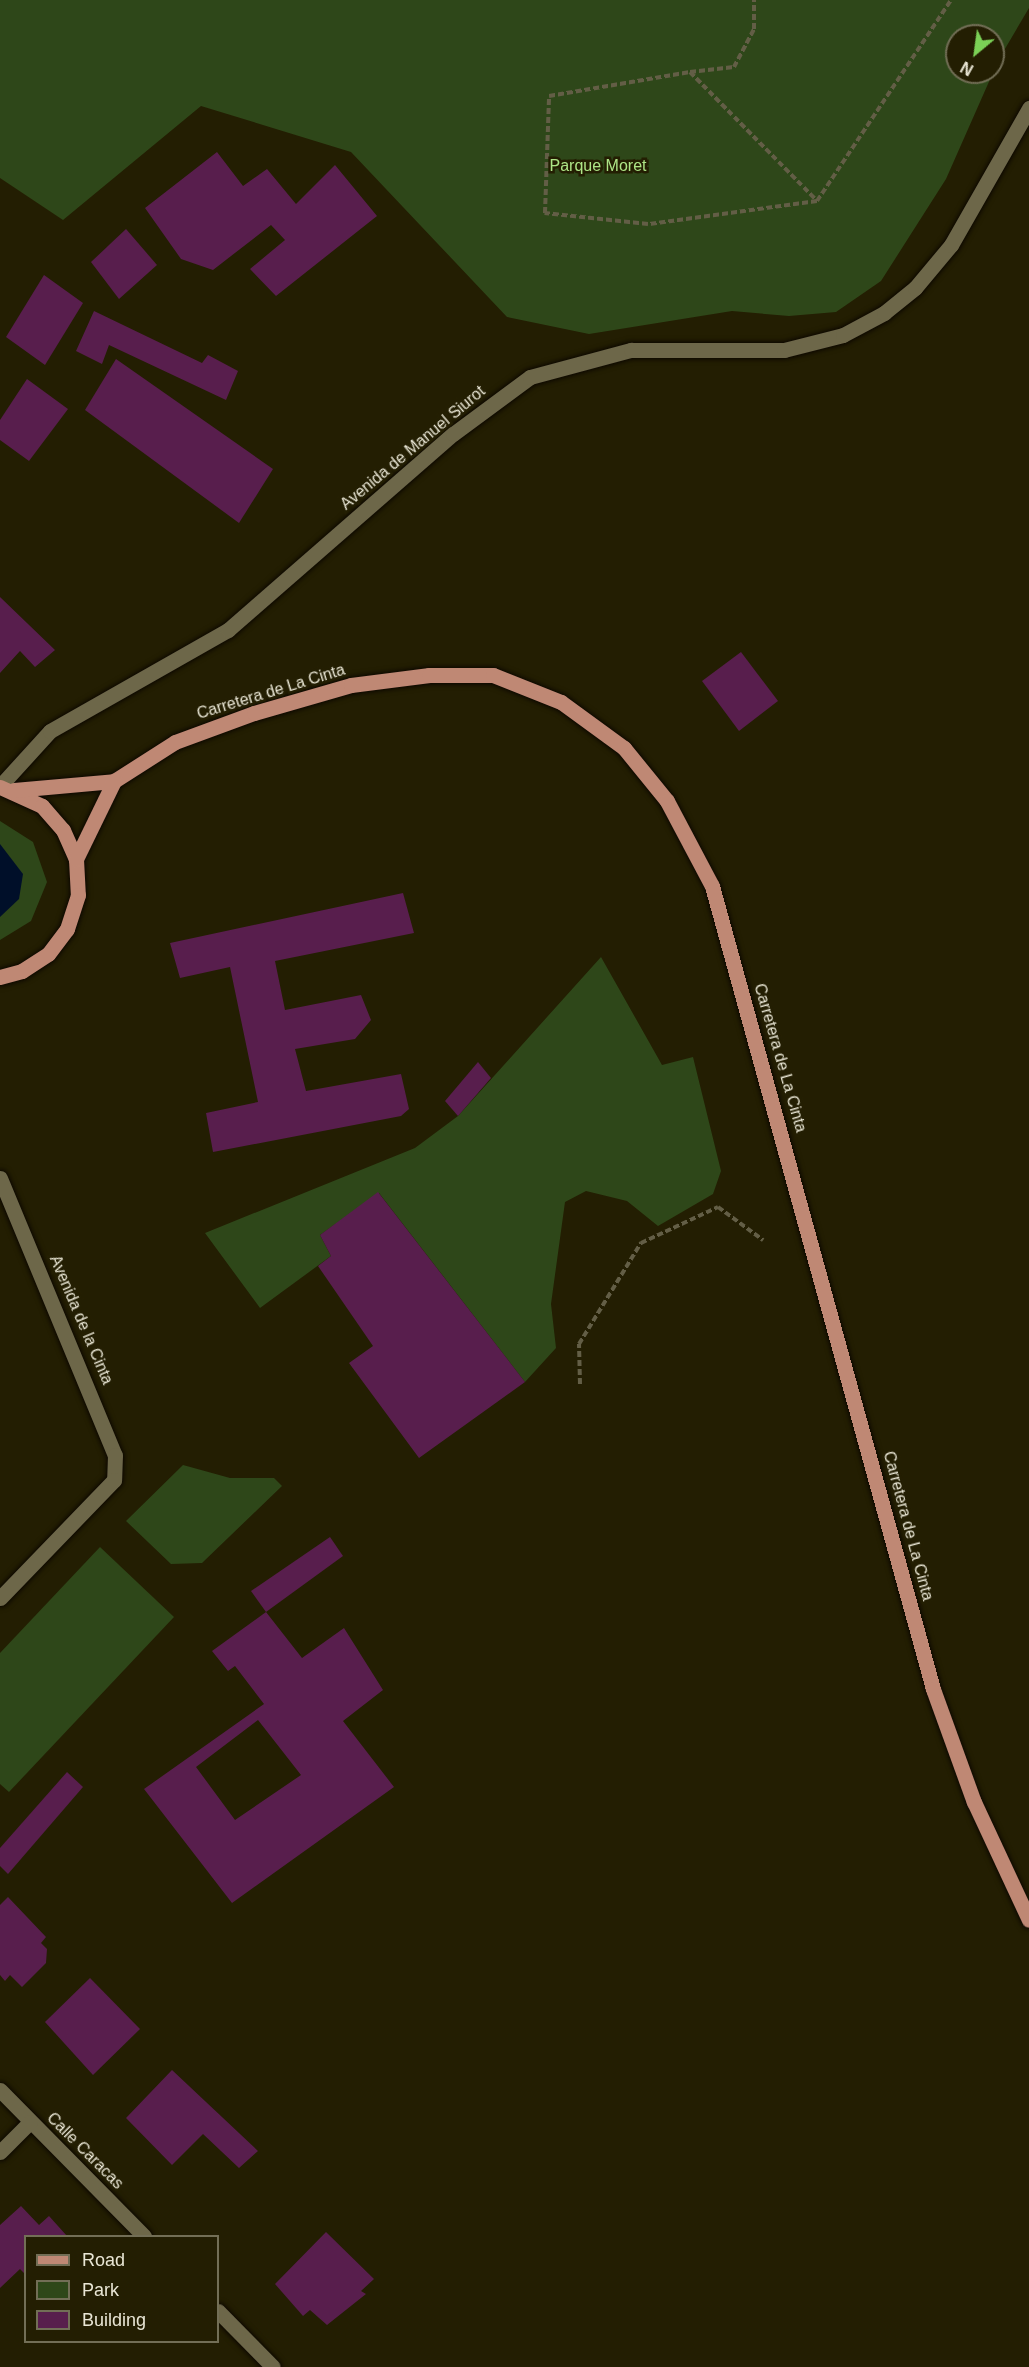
<!DOCTYPE html>
<style>
body{margin:0}
#map{position:relative;width:1029px;height:2367px;overflow:hidden;background:#231e02;font-family:Arial,sans-serif}
div>[style]{position:absolute}
.green>*{inset:0;background:#2e4719}
.water>*{inset:0;background:#000f29}
.building>*{inset:0;background:#581e4d}
.path>*{height:4px;margin-top:-2px;transform-origin:0;background:repeating-linear-gradient(90deg,#635e46 0 6px,transparent 0 9px)}
.roads{filter:drop-shadow(0 0 2px #0d0800) drop-shadow(0 0 2px #0d0800)}
.minor>*{height:15px;margin:-7.5px;padding:0 7.5px;transform-origin:7.5px;border-radius:7.5px;background:#6d6749}
.major>*{height:15px;margin:-7.5px;padding:0 7.5px;transform-origin:7.5px;border-radius:7.5px;background:#bf8874}
span{translate:-50% -50%;white-space:nowrap;text-align:center;line-height:1.15;-webkit-text-stroke:5px #231e02;paint-order:stroke}
.park-label{font-size:16px;color:#ade486}
.street-label{font-size:16px;color:#e9e6d5}
.legend{position:absolute;left:24px;top:2235px;width:195px;height:108px;box-sizing:border-box;background:#231e02;border:2px solid #726e56;margin:0;padding:8px 10px;list-style:none;font-size:18px;color:#e9e6d5}
.legend li{display:flex;align-items:center;gap:12px;height:30px}
.legend b{width:30px;border:2px solid #726e56}
.north{position:absolute;left:945px;top:24px;width:60px;height:60px;box-sizing:border-box;background:#231e02;border:2px solid #726e56;border-radius:50%;rotate:209deg;font-size:16px;font-weight:700;line-height:24px;text-align:center;color:#e9e6d5}
.north::after{content:'';display:block;margin:auto;width:21px;height:27px;background:#7bd156;clip-path:polygon(50% 0,100% 100%,50% 72%,0 100%)}
</style>
<div id="map">
<div class="green">
<i style="clip-path:polygon(evenodd,0 0,1029px 0,1029px 8px,999px 59px,946px 179px,881px 281px,836px 312px,789px 316px,732px 311px,589px 334px,507px 317px,351px 152px,201px 106px,63px 220px,0 178px,0 0,957px 36px,993px 36px,993px 72px,957px 72px,957px 36px)"></i>
<i style="clip-path:polygon(0 821px,33px 842px,47px 882px,31px 921px,0 940px)"></i>
<i style="clip-path:polygon(601px 957px,662px 1065px,693px 1057px,721px 1171px,713px 1194px,658px 1226px,627px 1201px,586px 1191px,565px 1202px,551px 1304px,556px 1348px,525px 1382px,379px 1193px,320px 1235px,331px 1256px,260px 1308px,205px 1233px,415px 1148px,458px 1116px)"></i>
<i style="clip-path:polygon(183px 1465px,230px 1478px,274px 1478px,282px 1486px,202px 1563px,171px 1564px,126px 1521px)"></i>
<i style="clip-path:polygon(100px 1547px,174px 1617px,9px 1792px,0 1784px,0 1653px)"></i>
</div>
<div class="water">
<i style="clip-path:polygon(0 844px,23px 874px,19px 899px,0 917px)"></i>
</div>
<div class="building">
<i style="clip-path:polygon(217px 152px,243px 186px,267px 169px,296px 204px,335px 165px,377px 216px,276px 296px,250px 269px,285px 240px,271px 225px,213px 270px,181px 259px,145px 208px)"></i>
<i style="clip-path:polygon(126px 229px,157px 265px,119px 299px,91px 262px)"></i>
<i style="clip-path:polygon(44px 275px,83px 303px,45px 365px,6px 337px)"></i>
<i style="clip-path:polygon(94px 311px,202px 363px,208px 355px,238px 371px,226px 400px,109px 345px,102px 364px,76px 351px)"></i>
<i style="clip-path:polygon(116px 359px,273px 469px,239px 523px,85px 410px)"></i>
<i style="clip-path:polygon(27px 379px,68px 409px,29px 461px,0 440px,0 420px)"></i>
<i style="clip-path:polygon(0 597px,55px 650px,35px 667px,20px 651px,0 673px)"></i>
<i style="clip-path:polygon(741px 652px,778px 701px,739px 731px,702px 681px)"></i>
<i style="clip-path:polygon(403px 893px,414px 933px,275px 961px,285px 1010px,361px 995px,371px 1020px,355px 1039px,295px 1049px,306px 1091px,401px 1074px,409px 1109px,401px 1116px,213px 1152px,206px 1113px,258px 1102px,230px 967px,180px 978px,170px 943px)"></i>
<i style="clip-path:polygon(478px 1062px,491px 1078px,458px 1116px,445px 1101px)"></i>
<i style="clip-path:polygon(378px 1192px,525px 1382px,419px 1458px,349px 1363px,373px 1346px,318px 1266px,331px 1256px,320px 1235px)"></i>
<i style="clip-path:polygon(330px 1537px,343px 1556px,266px 1612px,251px 1591px)"></i>
<i style="clip-path:polygon(evenodd,266px 1612px,302px 1658px,344px 1628px,383px 1690px,343px 1721px,394px 1787px,232px 1903px,144px 1789px,264px 1704px,235px 1666px,228px 1671px,212px 1651px,266px 1612px,258px 1720px,301px 1775px,235px 1820px,196px 1767px,258px 1720px)"></i>
<i style="clip-path:polygon(67px 1772px,83px 1787px,8px 1874px,0 1866px,0 1848px)"></i>
<i style="clip-path:polygon(8px 1897px,46px 1937px,41px 1943px,47px 1949px,46px 1963px,22px 1987px,10px 1975px,5px 1981px,0 1975px,0 1905px)"></i>
<i style="clip-path:polygon(90px 1978px,140px 2029px,93px 2075px,45px 2022px)"></i>
<i style="clip-path:polygon(172px 2070px,258px 2151px,239px 2168px,203px 2134px,172px 2165px,126px 2118px)"></i>
<i style="clip-path:polygon(21px 2206px,39px 2225px,49px 2216px,67px 2236px,26px 2236px,26px 2275px,20px 2269px,0 2288px,0 2225px)"></i>
<i style="clip-path:polygon(326px 2232px,374px 2279px,361px 2291px,366px 2294px,327px 2325px,310px 2310px,303px 2316px,275px 2284px)"></i>
</div>
<div class="path">
<i style="left:690px;top:72px;width:181px;rotate:45.4deg"></i>
<i style="left:817px;top:201px;width:171px;rotate:172.2deg"></i>
<i style="left:648px;top:224px;width:104px;rotate:-173.9deg"></i>
<i style="left:545px;top:213px;width:117px;rotate:-88deg"></i>
<i style="left:549px;top:96px;width:143px;rotate:-9.7deg"></i>
<i style="left:690px;top:72px;width:44px;rotate:-6.5deg"></i>
<i style="left:734px;top:67px;width:43px;rotate:-62.2deg"></i>
<i style="left:754px;top:29px;width:29px;rotate:-90deg"></i>
<i style="left:817px;top:201px;width:242px;rotate:-56.3deg"></i>
<i style="left:580px;top:1384px;width:40px;rotate:-91.4deg"></i>
<i style="left:579px;top:1344px;width:119px;rotate:-58.5deg"></i>
<i style="left:641px;top:1243px;width:85px;rotate:-25.1deg"></i>
<i style="left:718px;top:1207px;width:56px;rotate:36.3deg"></i>
</div>
<div class="roads">
<div class="minor">
<i style="left:0;top:786px;width:74px;rotate:-47.7deg"></i>
<i style="left:50px;top:731px;width:205px;rotate:-29.6deg"></i>
<i style="left:228px;top:630px;width:298px;rotate:-41.1deg"></i>
<i style="left:453px;top:434px;width:96px;rotate:-36.5deg"></i>
<i style="left:530px;top:377px;width:105px;rotate:-15deg"></i>
<i style="left:631px;top:350px;width:153px"></i>
<i style="left:784px;top:350px;width:61px;rotate:-14.3deg"></i>
<i style="left:843px;top:335px;width:47px;rotate:-28.2deg"></i>
<i style="left:884px;top:313px;width:40px;rotate:-39deg"></i>
<i style="left:915px;top:288px;width:56px;rotate:-50.1deg"></i>
<i style="left:951px;top:245px;width:158px;rotate:-60.3deg"></i>
<i style="left:0;top:1178px;width:300px;rotate:67.5deg"></i>
<i style="left:115px;top:1455px;width:25px;rotate:92deg"></i>
<i style="left:114px;top:1480px;width:164px;rotate:134deg"></i>
<i style="left:0;top:2090px;width:205px;rotate:45.4deg"></i>
<i style="left:0;top:2152px;width:42px;rotate:-45deg"></i>
<i style="left:218px;top:2311px;width:78px;rotate:45.5deg"></i>
</div>
<div class="major">
<i style="left:0;top:787px;width:46px;rotate:24.3deg"></i>
<i style="left:42px;top:806px;width:32px;rotate:49deg"></i>
<i style="left:63px;top:830px;width:32px;rotate:66deg"></i>
<i style="left:76px;top:859px;width:36px;rotate:87deg"></i>
<i style="left:78px;top:895px;width:36px;rotate:108deg"></i>
<i style="left:67px;top:929px;width:31px;rotate:127deg"></i>
<i style="left:48px;top:954px;width:31px;rotate:147deg"></i>
<i style="left:22px;top:971px;width:23px;rotate:165deg"></i>
<i style="left:14px;top:790px;width:100px;rotate:-5.1deg"></i>
<i style="left:114px;top:781px;width:72px;rotate:-32.6deg"></i>
<i style="left:175px;top:742px;width:84px;rotate:-20.2deg"></i>
<i style="left:254px;top:713px;width:101px;rotate:-16.1deg"></i>
<i style="left:351px;top:685px;width:79px;rotate:-7.3deg"></i>
<i style="left:429px;top:675px;width:64px"></i>
<i style="left:493px;top:675px;width:73px;rotate:21.7deg"></i>
<i style="left:561px;top:702px;width:78px;rotate:36.1deg"></i>
<i style="left:624px;top:748px;width:68px;rotate:50.9deg"></i>
<i style="left:667px;top:801px;width:96px;rotate:62.1deg"></i>
<i style="left:712px;top:886px;width:833px;rotate:74.61deg"></i>
<i style="left:933px;top:1689px;width:120px;rotate:70.1deg"></i>
<i style="left:974px;top:1802px;width:130px;rotate:65deg"></i>
<i style="left:76px;top:859px;width:87px;rotate:-64deg"></i>
</div>
</div>
<div class="park-label">
<span style="left:598px;top:166px">Parque Moret</span>
</div>
<div class="street-label">
<span style="left:413px;top:448px;rotate:-40deg">Avenida de Manuel Siurot</span>
<span style="left:271px;top:692px;rotate:-17deg">Carretera de La Cinta</span>
<span style="left:780px;top:1058px;rotate:74deg">Carretera de La Cinta</span>
<span style="left:81px;top:1320px;rotate:67deg">Avenida de la Cinta</span>
<span style="left:908px;top:1526px;rotate:75deg">Carretera de La Cinta</span>
<span style="left:85px;top:2151px;rotate:45deg">Calle Caracas</span>
</div>
<ul class="legend">
<li><b style="height:8px;background:#bf8874"></b>Road</li>
<li><b style="height:16px;background:#2e4719"></b>Park</li>
<li><b style="height:16px;background:#581e4d"></b>Building</li>
</ul>
<div class="north">N</div>
</div>
